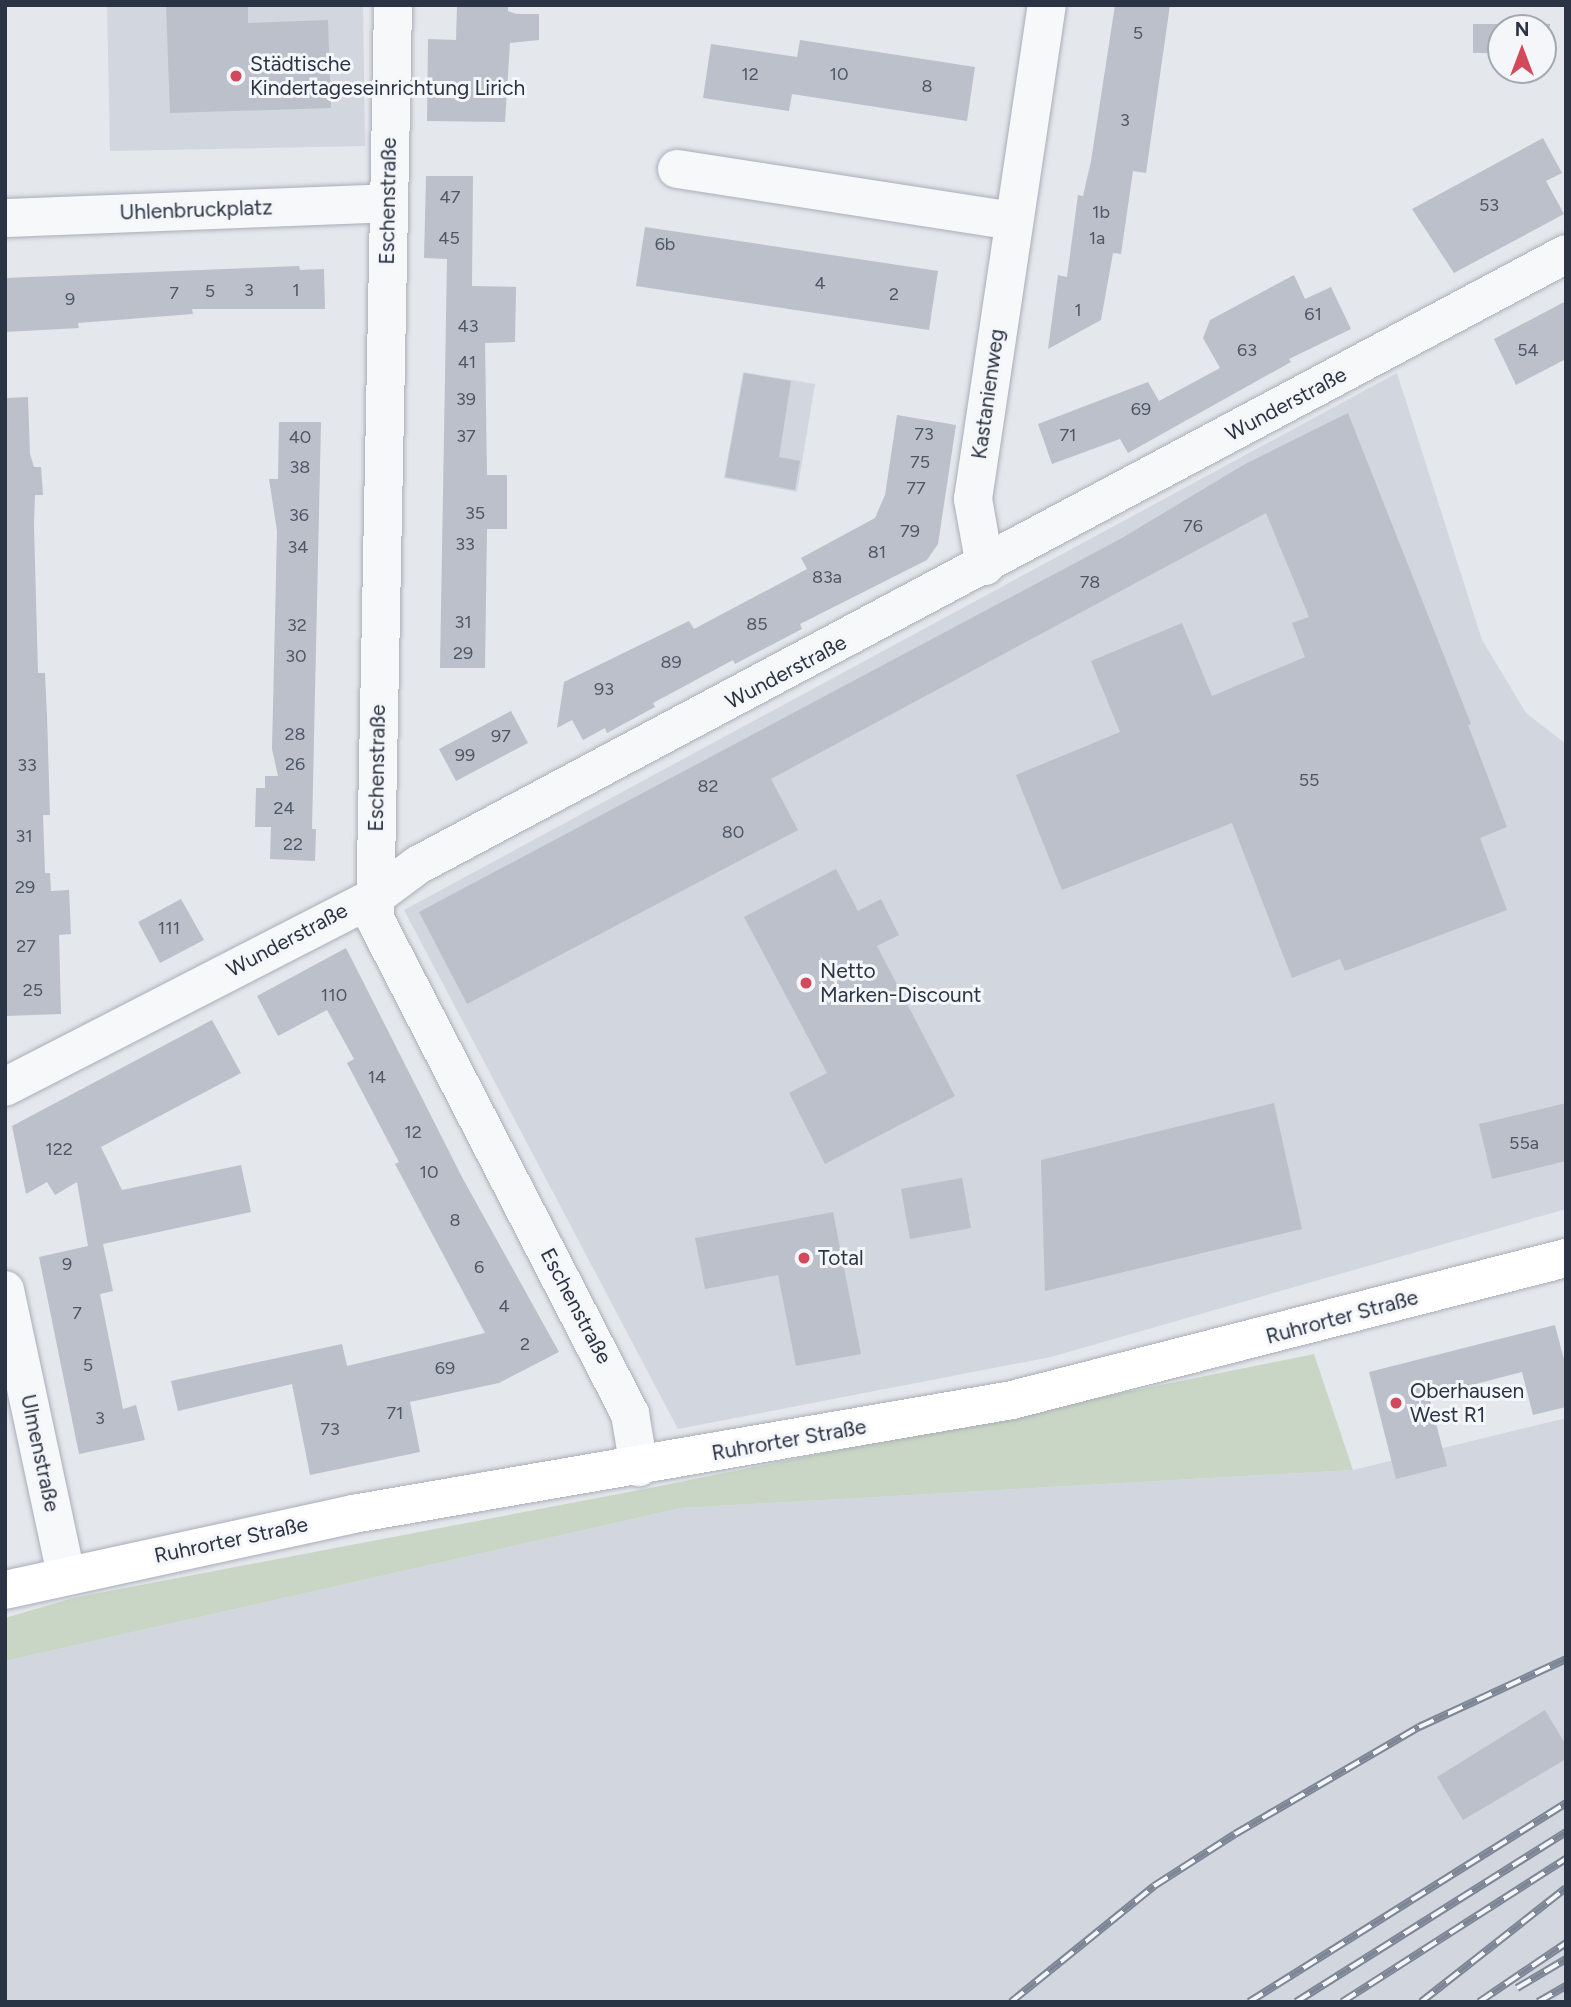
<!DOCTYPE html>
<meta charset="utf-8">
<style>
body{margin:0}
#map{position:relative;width:1571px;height:2007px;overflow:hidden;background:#e4e7ec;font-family:Figtree,sans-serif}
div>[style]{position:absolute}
.built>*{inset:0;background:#d2d6de}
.green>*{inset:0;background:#c9d6c5}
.building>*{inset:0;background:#bbc0ca}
.roads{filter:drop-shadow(0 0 2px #a9aeb7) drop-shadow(0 0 2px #a9aeb7)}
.minor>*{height:38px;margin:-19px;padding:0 19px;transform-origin:19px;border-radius:19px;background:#f7f8fa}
.major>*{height:38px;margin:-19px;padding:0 19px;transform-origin:19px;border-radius:19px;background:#fff}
.rail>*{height:8px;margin-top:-4px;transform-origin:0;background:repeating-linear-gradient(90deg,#f4f6f9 0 16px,#7d8696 0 32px);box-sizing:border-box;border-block:2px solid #7d8696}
.dots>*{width:19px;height:19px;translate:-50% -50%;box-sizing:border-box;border:4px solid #f4f6f9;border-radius:50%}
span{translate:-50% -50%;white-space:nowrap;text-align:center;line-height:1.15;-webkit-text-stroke:6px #f4f6f9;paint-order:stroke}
.number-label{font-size:18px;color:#4f5766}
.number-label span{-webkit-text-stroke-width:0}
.poi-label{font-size:21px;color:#2b3445}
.left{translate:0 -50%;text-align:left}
.street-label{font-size:21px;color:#2b3445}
.frame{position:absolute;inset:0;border:7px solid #2b3445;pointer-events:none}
.north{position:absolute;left:1487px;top:14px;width:70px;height:70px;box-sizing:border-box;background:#f4f6f9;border:2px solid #a4a8b1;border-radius:50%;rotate:0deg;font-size:19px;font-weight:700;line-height:28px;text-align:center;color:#2b3445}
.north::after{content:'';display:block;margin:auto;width:24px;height:32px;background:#d1495b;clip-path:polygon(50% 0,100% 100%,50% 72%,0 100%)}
</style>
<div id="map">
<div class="built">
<i style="clip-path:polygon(107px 5px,363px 5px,365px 146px,110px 151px)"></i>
<i style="clip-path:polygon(743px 372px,815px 384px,797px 492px,724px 478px)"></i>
<i style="clip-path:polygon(1397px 373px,1482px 640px,1526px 713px,1566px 744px,1566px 1209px,1051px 1357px,678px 1429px,404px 910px)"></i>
<i style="clip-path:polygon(1566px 1418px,1566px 2002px,5px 2002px,5px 1661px,681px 1508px,1353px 1470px)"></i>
</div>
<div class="green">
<i style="clip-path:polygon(1314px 1354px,1353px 1470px,681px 1508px,5px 1661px,5px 1618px,73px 1598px,650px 1488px)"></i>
</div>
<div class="building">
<i style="clip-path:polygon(166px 5px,248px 5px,248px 23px,328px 20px,331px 108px,170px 113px)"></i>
<i style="clip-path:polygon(457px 5px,508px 5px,508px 11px,516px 14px,539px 14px,539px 40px,510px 43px,505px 122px,427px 121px,428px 39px,456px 40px)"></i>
<i style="clip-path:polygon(1115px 5px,1170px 5px,1146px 173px,1133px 171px,1121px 254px,1113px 253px,1101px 320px,1048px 349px,1058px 275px,1067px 277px,1078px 195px,1083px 196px,1091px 161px)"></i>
<i style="clip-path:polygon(1473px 24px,1550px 24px,1550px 53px,1543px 53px,1543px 28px,1501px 28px,1501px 53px,1473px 53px)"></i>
<i style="clip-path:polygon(800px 40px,975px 67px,967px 121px,792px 94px,789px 111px,703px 98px,711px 44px,797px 57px)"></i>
<i style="clip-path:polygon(1543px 138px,1562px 173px,1546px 181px,1564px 214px,1454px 273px,1412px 209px)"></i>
<i style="clip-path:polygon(426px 176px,473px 176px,472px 286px,516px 287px,515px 342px,485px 343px,487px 475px,507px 475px,507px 529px,487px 529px,485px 668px,440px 668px,447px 259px,424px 258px)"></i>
<i style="clip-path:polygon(645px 227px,938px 271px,929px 330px,636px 286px)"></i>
<i style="clip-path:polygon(299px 266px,300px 270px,324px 269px,325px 309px,192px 309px,193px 314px,78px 323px,79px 328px,5px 332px,5px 278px)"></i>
<i style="clip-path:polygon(1294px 275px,1305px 299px,1331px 287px,1351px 329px,1289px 359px,1291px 362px,1128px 453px,1120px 439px,1052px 464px,1038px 424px,1148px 382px,1159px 401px,1220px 368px,1203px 338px,1210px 320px)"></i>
<i style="clip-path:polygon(1566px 301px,1566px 359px,1516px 385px,1494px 339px)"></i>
<i style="clip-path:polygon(744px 373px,791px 381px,779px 457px,800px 461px,795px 490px,725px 477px)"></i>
<i style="clip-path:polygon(28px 397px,30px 454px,34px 467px,41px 467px,43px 495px,35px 495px,34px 525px,38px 673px,45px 673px,47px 715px,50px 815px,43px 815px,45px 873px,50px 873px,51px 891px,69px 890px,71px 934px,59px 935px,61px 1014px,5px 1016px,5px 398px)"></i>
<i style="clip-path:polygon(1348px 413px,1471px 724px,1468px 725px,1507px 827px,1480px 838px,1507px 910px,1345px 971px,1340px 959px,1292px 978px,1232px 823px,1062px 890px,1016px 775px,1120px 732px,1091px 661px,1182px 623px,1212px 696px,1305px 657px,1292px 623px,1309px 617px,1266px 513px,771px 779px,798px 830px,467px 1004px,419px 912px,1122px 538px,1245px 464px)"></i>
<i style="clip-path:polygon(897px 415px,956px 425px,938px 544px,927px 560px,800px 624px,802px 629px,735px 664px,733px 660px,653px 703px,655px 707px,607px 733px,605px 728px,583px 740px,572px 720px,557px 728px,564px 682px,689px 621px,694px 629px,807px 569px,801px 558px,875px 518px,885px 495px)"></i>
<i style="clip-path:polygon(279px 422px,321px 422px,312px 829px,316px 829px,315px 861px,270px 859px,271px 827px,255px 827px,256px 788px,265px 788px,265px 776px,278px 776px,272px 749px,277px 531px,269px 479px,278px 479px)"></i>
<i style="clip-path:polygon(511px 711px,528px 743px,456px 781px,439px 749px)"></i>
<i style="clip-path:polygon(836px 869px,858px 911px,881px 899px,899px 935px,877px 946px,955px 1096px,825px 1164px,789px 1093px,827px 1073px,744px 917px)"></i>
<i style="clip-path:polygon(181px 899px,204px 940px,160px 963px,138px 922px)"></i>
<i style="clip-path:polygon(346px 948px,463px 1179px,559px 1352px,499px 1383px,410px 1402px,420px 1452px,310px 1475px,292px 1384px,178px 1411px,171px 1381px,342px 1344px,347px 1366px,485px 1333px,395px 1164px,399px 1162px,347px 1063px,354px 1059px,327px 1010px,278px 1036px,257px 996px)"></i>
<i style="clip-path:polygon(212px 1020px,241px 1073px,101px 1147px,122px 1190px,241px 1165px,251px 1212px,103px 1244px,113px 1291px,100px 1294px,123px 1409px,136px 1405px,145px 1440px,79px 1454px,39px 1257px,88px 1246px,77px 1182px,55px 1195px,47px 1182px,26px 1194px,12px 1126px)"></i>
<i style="clip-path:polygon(1274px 1103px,1302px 1229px,1045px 1291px,1041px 1160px)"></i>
<i style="clip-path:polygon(1566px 1103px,1566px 1161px,1492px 1179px,1479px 1124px)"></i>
<i style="clip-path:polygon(962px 1178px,971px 1228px,910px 1239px,901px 1189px)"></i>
<i style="clip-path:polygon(833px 1212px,861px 1354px,796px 1366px,778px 1275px,705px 1289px,695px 1238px)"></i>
<i style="clip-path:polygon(1555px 1325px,1566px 1367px,1566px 1407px,1533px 1415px,1522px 1372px,1429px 1396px,1447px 1466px,1396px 1479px,1369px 1372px)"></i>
<i style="clip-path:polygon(1545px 1710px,1566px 1745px,1566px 1759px,1463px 1820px,1437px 1777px)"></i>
</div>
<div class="roads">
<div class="minor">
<i style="left:393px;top:5px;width:914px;rotate:91.13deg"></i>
<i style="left:375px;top:919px;width:557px;rotate:62.74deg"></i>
<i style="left:630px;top:1414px;width:54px;rotate:80.4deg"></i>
<i style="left:677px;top:169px;width:341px;rotate:8.8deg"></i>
<i style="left:5px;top:218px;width:383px;rotate:-2.2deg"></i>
<i style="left:985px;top:566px;width:68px;rotate:-100.2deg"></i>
<i style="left:973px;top:499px;width:500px;rotate:-81.5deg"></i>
<i style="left:5px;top:1087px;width:416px;rotate:-27.2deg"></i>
<i style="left:375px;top:897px;width:54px;rotate:-36.7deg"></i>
<i style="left:418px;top:865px;width:1300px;rotate:-28.02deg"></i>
<i style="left:5px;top:1290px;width:291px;rotate:77.9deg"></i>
</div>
<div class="major">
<i style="left:5px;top:1590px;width:356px;rotate:-12.3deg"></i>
<i style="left:353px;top:1514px;width:669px;rotate:-9.81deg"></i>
<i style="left:1012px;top:1400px;width:572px;rotate:-14.38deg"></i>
</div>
</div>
<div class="rail">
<i style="left:1517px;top:1988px;width:57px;rotate:-30.6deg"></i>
<i style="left:1011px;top:2002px;width:184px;rotate:-39deg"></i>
<i style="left:1154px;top:1886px;width:96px;rotate:-32.7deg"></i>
<i style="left:1235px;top:1834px;width:213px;rotate:-30.2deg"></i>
<i style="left:1419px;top:1727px;width:162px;rotate:-24.8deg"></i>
<i style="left:1249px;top:2002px;width:374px;rotate:-32.1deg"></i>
<i style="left:1296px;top:2002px;width:319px;rotate:-32.2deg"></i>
<i style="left:1342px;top:2002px;width:266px;rotate:-32.6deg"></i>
<i style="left:1421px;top:2002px;width:184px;rotate:-38.2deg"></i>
<i style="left:1479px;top:2002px;width:105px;rotate:-34.1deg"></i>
<i style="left:1538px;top:2002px;width:32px;rotate:-30deg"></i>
</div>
<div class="dots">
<i style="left:236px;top:76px;background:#d1495b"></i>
<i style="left:806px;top:983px;background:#d1495b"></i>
<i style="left:804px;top:1258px;background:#d1495b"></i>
<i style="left:1396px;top:1403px;background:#d1495b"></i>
</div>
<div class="number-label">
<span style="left:1138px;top:33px">5</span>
<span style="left:750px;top:74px">12</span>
<span style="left:839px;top:74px">10</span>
<span style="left:927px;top:86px">8</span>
<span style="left:1125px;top:120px">3</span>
<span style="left:450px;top:197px">47</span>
<span style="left:1489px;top:205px">53</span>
<span style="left:1101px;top:212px">1b</span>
<span style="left:449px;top:238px">45</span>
<span style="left:1097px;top:238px">1a</span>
<span style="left:665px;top:244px">6b</span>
<span style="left:820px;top:283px">4</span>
<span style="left:249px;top:290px">3</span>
<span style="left:296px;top:290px">1</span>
<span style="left:210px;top:291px">5</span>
<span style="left:174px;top:293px">7</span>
<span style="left:894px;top:294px">2</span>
<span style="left:70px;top:299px">9</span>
<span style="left:1078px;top:310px">1</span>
<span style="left:1313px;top:314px">61</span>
<span style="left:468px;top:326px">43</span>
<span style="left:1247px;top:350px">63</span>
<span style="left:1528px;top:350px">54</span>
<span style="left:467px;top:362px">41</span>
<span style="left:466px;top:399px">39</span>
<span style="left:1141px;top:409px">69</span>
<span style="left:924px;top:434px">73</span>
<span style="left:1068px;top:435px">71</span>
<span style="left:466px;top:436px">37</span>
<span style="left:300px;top:437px">40</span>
<span style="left:920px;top:462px">75</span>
<span style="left:300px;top:467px">38</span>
<span style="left:916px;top:488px">77</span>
<span style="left:475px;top:513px">35</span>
<span style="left:299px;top:515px">36</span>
<span style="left:1193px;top:526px">76</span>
<span style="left:910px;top:531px">79</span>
<span style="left:465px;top:544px">33</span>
<span style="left:298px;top:547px">34</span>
<span style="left:877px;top:552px">81</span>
<span style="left:827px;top:577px">83a</span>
<span style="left:1090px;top:582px">78</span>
<span style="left:463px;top:622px">31</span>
<span style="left:757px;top:624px">85</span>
<span style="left:297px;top:625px">32</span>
<span style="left:463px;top:653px">29</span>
<span style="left:296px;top:656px">30</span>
<span style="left:671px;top:662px">89</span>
<span style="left:604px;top:689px">93</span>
<span style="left:295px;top:734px">28</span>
<span style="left:501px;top:736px">97</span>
<span style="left:465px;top:755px">99</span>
<span style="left:295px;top:764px">26</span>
<span style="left:27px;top:765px">33</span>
<span style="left:1309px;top:780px">55</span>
<span style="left:708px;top:786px">82</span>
<span style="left:284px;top:808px">24</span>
<span style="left:733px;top:832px">80</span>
<span style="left:24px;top:836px">31</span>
<span style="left:293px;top:844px">22</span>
<span style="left:25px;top:887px">29</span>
<span style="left:169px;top:928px">111</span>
<span style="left:26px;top:946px">27</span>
<span style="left:33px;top:990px">25</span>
<span style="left:334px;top:995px">110</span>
<span style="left:377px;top:1077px">14</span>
<span style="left:413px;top:1132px">12</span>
<span style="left:1524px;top:1143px">55a</span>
<span style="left:59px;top:1149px">122</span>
<span style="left:429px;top:1172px">10</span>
<span style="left:455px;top:1220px">8</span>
<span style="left:67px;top:1264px">9</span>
<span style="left:479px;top:1267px">6</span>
<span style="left:504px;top:1306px">4</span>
<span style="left:77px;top:1313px">7</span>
<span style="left:525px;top:1344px">2</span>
<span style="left:88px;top:1365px">5</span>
<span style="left:445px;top:1368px">69</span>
<span style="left:395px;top:1413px">71</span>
<span style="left:100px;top:1418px">3</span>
<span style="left:330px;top:1429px">73</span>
</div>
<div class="poi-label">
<span class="left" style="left:250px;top:76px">Städtische<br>Kindertageseinrichtung Lirich</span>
<span class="left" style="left:820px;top:983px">Netto<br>Marken-Discount</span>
<span class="left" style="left:818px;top:1258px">Total</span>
<span class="left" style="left:1410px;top:1403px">Oberhausen<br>West R1</span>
</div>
<div class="street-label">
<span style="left:388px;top:201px;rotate:-89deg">Eschenstraße</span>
<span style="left:196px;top:210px;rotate:-2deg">Uhlenbruckplatz</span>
<span style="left:988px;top:394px;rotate:-82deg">Kastanienweg</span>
<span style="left:1286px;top:404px;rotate:-28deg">Wunderstraße</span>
<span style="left:786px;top:672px;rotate:-28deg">Wunderstraße</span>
<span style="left:377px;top:768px;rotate:-89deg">Eschenstraße</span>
<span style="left:287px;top:940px;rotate:-28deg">Wunderstraße</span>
<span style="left:576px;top:1306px;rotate:62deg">Eschenstraße</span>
<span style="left:1342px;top:1317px;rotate:-15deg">Ruhrorter Straße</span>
<span style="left:789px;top:1440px;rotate:-10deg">Ruhrorter Straße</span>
<span style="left:40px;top:1453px;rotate:78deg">Ulmenstraße</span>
<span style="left:231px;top:1540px;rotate:-12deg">Ruhrorter Straße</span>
</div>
<div class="frame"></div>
<div class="north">N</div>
</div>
